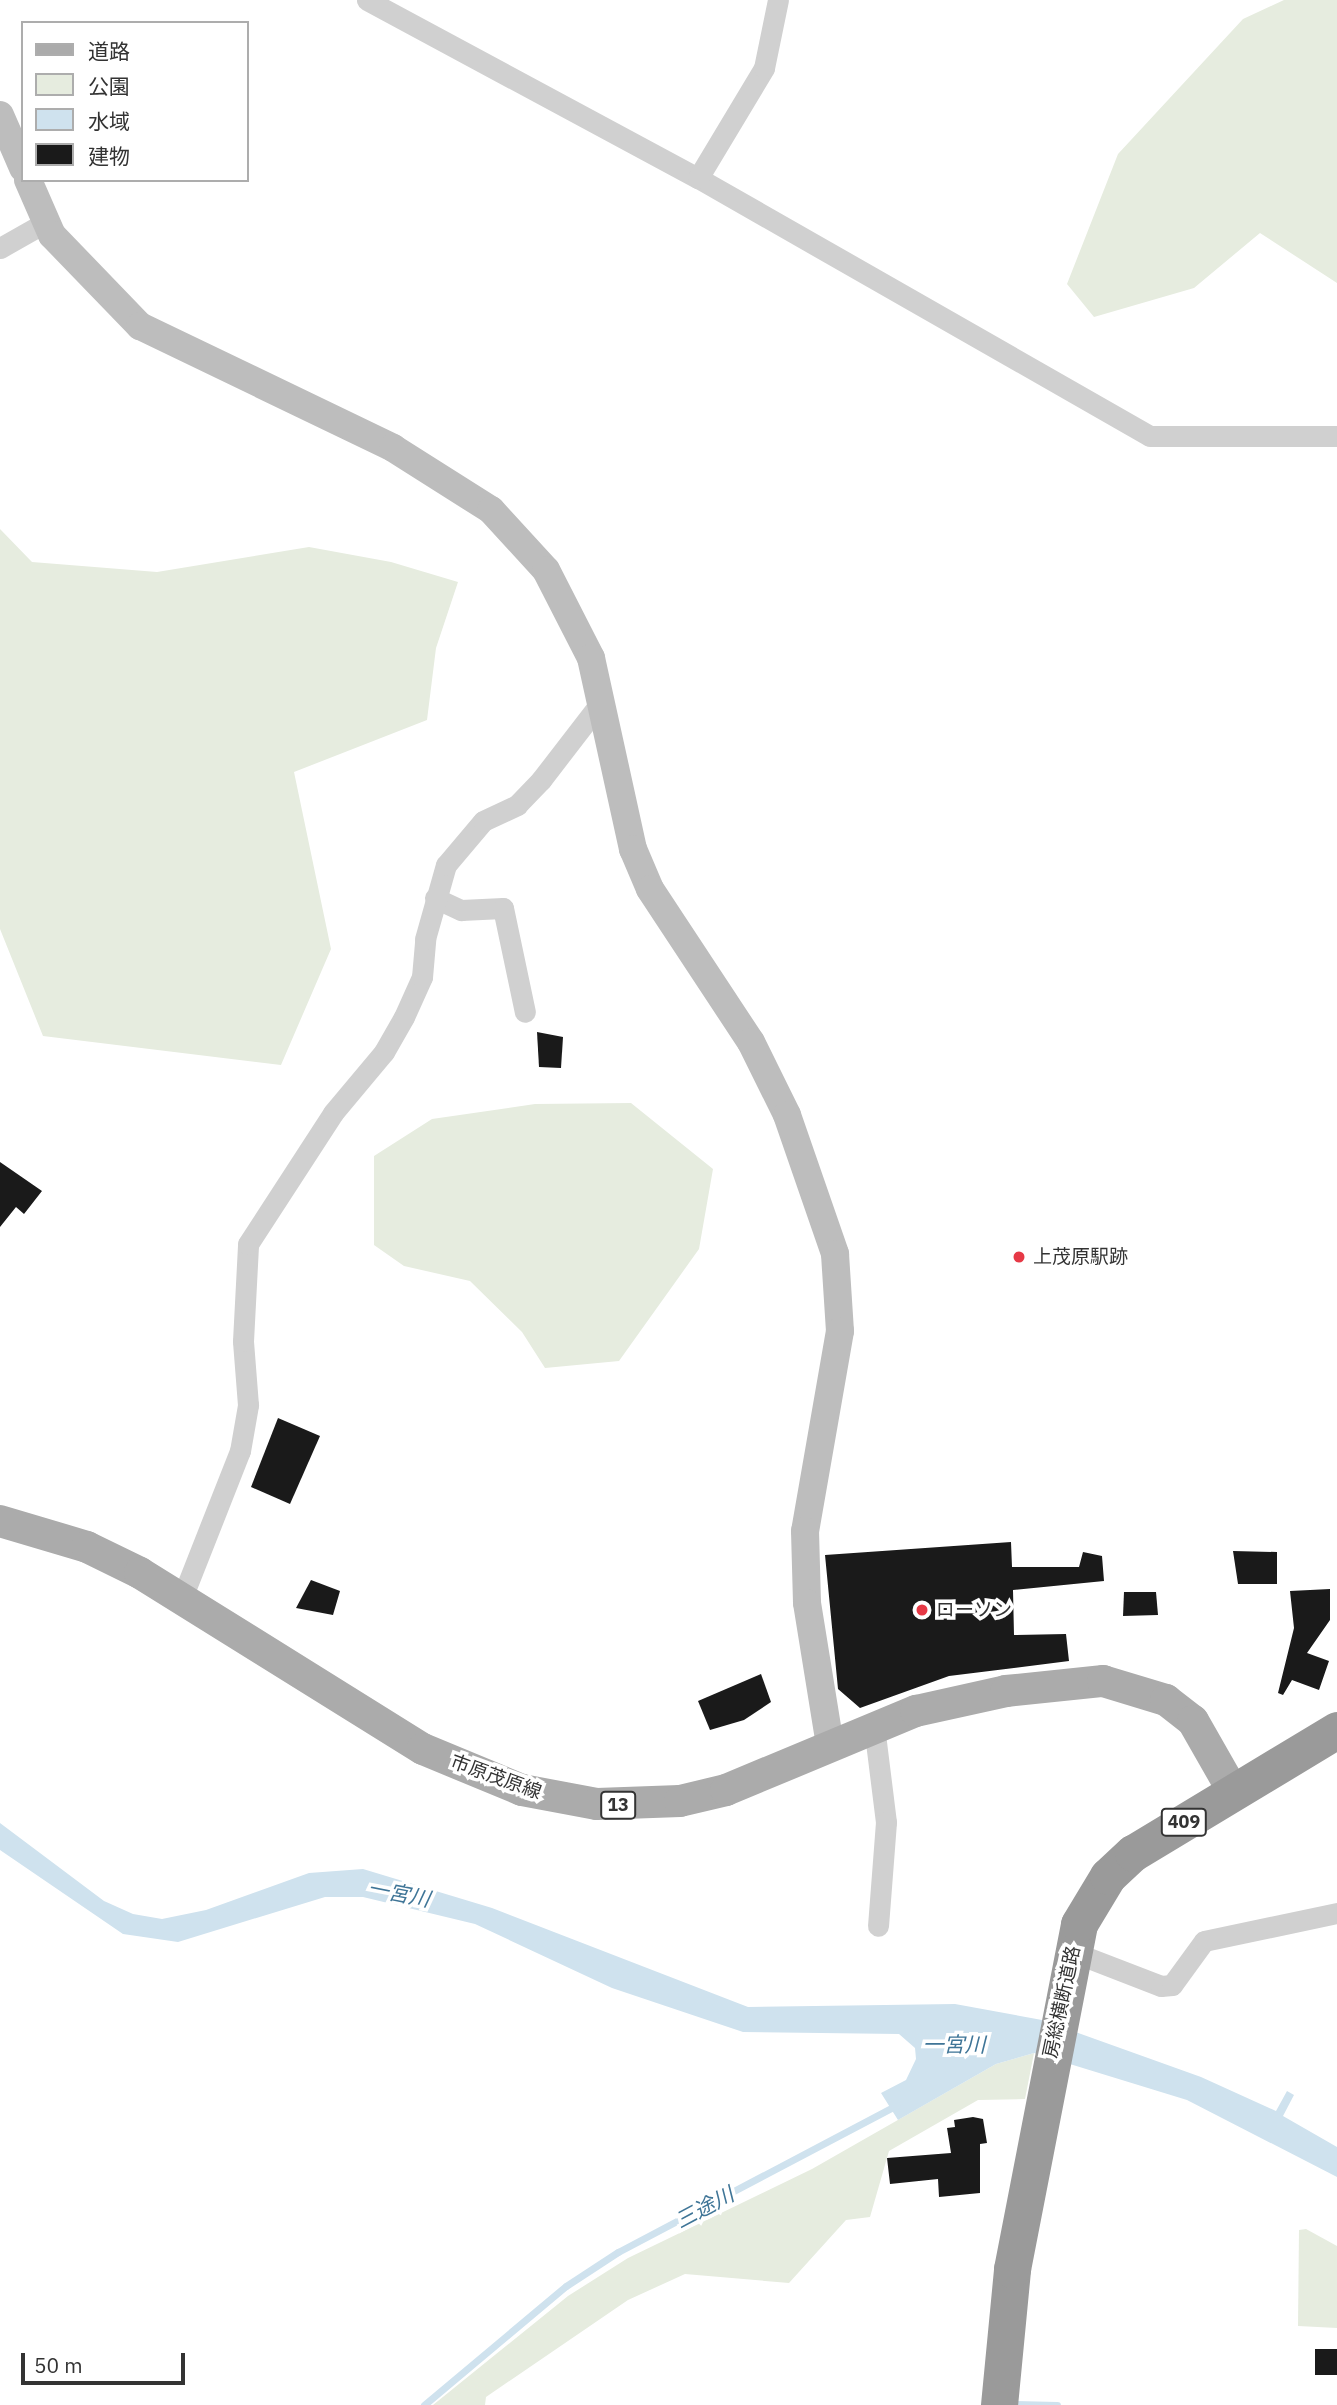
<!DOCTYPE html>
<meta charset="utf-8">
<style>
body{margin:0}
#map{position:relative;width:1337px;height:2405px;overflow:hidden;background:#fff;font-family:"IBM Plex Sans","Noto Sans JP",sans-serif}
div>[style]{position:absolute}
.green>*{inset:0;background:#e6ecdf}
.water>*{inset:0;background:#cfe2ee}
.stream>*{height:7px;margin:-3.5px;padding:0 3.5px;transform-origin:3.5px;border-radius:3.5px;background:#cfe2ee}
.building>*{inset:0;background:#1a1a1a}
.street>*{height:21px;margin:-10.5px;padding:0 10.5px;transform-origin:10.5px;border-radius:10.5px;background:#d0d0d0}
.secondary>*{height:28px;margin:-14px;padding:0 14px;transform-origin:14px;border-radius:14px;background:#bdbdbd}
.primary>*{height:32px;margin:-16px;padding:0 16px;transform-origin:16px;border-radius:16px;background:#ababab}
.highway>*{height:37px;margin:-18.5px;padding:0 18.5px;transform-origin:18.5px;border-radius:18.5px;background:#9a9a9a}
.dots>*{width:19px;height:19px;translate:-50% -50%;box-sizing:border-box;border:4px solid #fff;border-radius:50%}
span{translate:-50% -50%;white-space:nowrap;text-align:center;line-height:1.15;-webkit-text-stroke:7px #fff;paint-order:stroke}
.shield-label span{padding:2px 5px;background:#fff;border:2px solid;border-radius:5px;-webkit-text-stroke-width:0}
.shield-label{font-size:18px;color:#333;font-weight:700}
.poi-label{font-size:19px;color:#333}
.left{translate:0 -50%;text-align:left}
.street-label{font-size:19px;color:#333}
.water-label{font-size:21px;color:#3f7597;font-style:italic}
.legend{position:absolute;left:21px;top:21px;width:228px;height:161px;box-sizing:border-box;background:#fff;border:2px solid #adadad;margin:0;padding:9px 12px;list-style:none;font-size:21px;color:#333}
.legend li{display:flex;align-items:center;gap:14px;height:35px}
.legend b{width:35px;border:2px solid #adadad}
.scale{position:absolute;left:21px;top:2353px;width:164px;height:32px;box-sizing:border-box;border:4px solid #333;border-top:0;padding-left:9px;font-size:21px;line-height:24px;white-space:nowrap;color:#333;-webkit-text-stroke:5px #fff;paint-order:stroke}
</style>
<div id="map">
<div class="green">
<i style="clip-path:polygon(1284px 0,1337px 0,1337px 283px,1260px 233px,1194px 288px,1094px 317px,1067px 284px,1118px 154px,1243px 19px)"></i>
<i style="clip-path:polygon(0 529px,32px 562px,157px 572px,309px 547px,391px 562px,458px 582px,436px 648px,427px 720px,294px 772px,331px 949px,281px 1065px,43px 1036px,0 929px)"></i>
<i style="clip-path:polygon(631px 1103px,713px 1169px,699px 1249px,619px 1361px,545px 1368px,522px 1332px,470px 1281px,404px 1266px,374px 1245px,374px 1156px,432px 1119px,535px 1104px)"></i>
<i style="clip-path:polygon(1034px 2053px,1025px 2099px,978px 2100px,889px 2151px,870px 2217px,846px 2220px,789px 2283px,685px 2274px,628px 2300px,486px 2397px,485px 2405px,433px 2405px,568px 2296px,628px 2258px,812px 2169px,996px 2064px)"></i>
<i style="clip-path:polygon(1306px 2229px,1337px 2246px,1337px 2328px,1298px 2326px,1299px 2230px)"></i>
</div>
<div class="water">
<i style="clip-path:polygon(0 1823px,104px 1901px,133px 1914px,162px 1919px,206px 1910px,309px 1873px,363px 1869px,492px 1908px,748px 2007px,955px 2004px,1042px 2020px,1201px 2077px,1276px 2111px,1287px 2091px,1294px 2095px,1283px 2116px,1337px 2147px,1337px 2177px,1187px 2100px,1034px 2053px,996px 2064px,898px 2120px,881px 2093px,906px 2080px,916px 2059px,915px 2048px,899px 2034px,743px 2032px,612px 1988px,475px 1924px,363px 1897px,325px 1897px,178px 1942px,123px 1934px,0 1850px)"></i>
</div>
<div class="stream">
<i style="left:1011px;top:2404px;width:46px;rotate:1.2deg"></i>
<i style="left:424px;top:2405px;width:185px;rotate:-40deg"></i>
<i style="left:566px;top:2286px;width:62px;rotate:-33.2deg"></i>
<i style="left:618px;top:2252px;width:315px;rotate:-27.8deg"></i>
</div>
<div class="building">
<i style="clip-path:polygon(537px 1032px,563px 1037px,561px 1068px,539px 1067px)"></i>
<i style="clip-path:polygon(0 1162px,42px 1191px,24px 1214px,16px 1207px,0 1227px)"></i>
<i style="clip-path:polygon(278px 1418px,320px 1436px,290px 1504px,251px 1487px)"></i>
<i style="clip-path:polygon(1011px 1542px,1012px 1567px,1079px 1567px,1083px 1552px,1102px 1556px,1104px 1581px,1013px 1590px,1014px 1635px,1066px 1634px,1069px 1661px,949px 1676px,860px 1708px,838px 1689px,825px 1555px)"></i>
<i style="clip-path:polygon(1233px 1551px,1277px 1552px,1277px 1584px,1238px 1584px)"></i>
<i style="clip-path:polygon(311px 1580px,340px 1591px,333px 1615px,296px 1608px)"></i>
<i style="clip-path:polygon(1330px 1589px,1330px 1620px,1307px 1653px,1329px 1661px,1319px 1690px,1292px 1680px,1283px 1695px,1278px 1693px,1294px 1628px,1290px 1591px)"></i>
<i style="clip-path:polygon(1124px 1592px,1156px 1592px,1158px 1615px,1123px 1616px)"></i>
<i style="clip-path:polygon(761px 1674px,771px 1702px,744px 1720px,710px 1730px,698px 1701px)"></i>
<i style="clip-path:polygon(973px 2117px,983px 2119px,987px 2143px,980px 2144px,980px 2193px,939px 2197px,938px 2179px,890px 2184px,887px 2158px,951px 2153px,947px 2128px,955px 2127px,954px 2120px)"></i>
<i style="clip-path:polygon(1315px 2349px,1337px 2349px,1337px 2375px,1315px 2375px)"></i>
</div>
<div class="street">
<i style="left:367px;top:0;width:376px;rotate:28.3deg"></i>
<i style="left:698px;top:178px;width:520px;rotate:29.72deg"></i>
<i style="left:1150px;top:436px;width:187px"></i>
<i style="left:698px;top:178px;width:128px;rotate:-59deg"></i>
<i style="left:764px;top:68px;width:69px;rotate:-78.4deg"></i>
<i style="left:0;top:248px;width:53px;rotate:-29.5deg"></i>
<i style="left:435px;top:898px;width:29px;rotate:25deg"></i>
<i style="left:461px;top:910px;width:42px;rotate:-2.7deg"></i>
<i style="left:503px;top:908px;width:106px;rotate:78.1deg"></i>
<i style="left:182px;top:1598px;width:158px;rotate:-68.5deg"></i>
<i style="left:240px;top:1451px;width:47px;rotate:-80.1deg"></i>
<i style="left:248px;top:1405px;width:64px;rotate:-94.5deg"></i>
<i style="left:243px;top:1341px;width:97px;rotate:-87deg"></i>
<i style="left:248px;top:1244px;width:156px;rotate:-57deg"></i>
<i style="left:333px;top:1113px;width:80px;rotate:-50.1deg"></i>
<i style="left:384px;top:1052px;width:40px;rotate:-60.3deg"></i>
<i style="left:404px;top:1017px;width:44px;rotate:-65.8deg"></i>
<i style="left:422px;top:977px;width:38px;rotate:-85deg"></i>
<i style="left:425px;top:939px;width:77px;rotate:-74.2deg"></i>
<i style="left:446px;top:865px;width:57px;rotate:-49.9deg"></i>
<i style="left:483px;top:821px;width:38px;rotate:-25deg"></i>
<i style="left:517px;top:805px;width:35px;rotate:-46deg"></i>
<i style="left:541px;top:780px;width:98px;rotate:-52.4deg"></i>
<i style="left:874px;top:1726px;width:97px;rotate:82.9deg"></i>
<i style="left:886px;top:1822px;width:104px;rotate:94.4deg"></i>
<i style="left:1073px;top:1952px;width:94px;rotate:21.1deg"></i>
<i style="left:1161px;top:1986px;width:11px;rotate:-5deg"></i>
<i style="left:1172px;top:1985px;width:54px;rotate:-54deg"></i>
<i style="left:1204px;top:1941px;width:136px;rotate:-11.9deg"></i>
</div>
<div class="secondary">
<i style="left:0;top:115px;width:58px;rotate:66.5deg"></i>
<i style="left:28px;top:180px;width:60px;rotate:66.4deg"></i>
<i style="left:52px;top:235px;width:127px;rotate:46deg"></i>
<i style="left:140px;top:326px;width:281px;rotate:25.7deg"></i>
<i style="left:393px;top:448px;width:116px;rotate:32.3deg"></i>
<i style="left:491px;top:510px;width:81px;rotate:47.5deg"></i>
<i style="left:546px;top:570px;width:99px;rotate:62.9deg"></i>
<i style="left:591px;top:658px;width:196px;rotate:77.6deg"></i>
<i style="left:633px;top:849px;width:43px;rotate:67deg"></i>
<i style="left:650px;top:889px;width:183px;rotate:56.6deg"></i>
<i style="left:751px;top:1042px;width:81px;rotate:63.7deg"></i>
<i style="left:787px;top:1115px;width:147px;rotate:70.9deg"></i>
<i style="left:835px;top:1254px;width:77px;rotate:86.3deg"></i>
<i style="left:840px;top:1331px;width:203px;rotate:99.9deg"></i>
<i style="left:805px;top:1531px;width:72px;rotate:88.4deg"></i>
<i style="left:807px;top:1603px;width:144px;rotate:80.8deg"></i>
</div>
<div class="primary">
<i style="left:0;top:1521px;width:91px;rotate:16.6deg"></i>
<i style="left:87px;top:1547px;width:59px;rotate:26.1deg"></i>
<i style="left:140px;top:1573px;width:333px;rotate:31.9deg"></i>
<i style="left:423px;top:1749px;width:107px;rotate:22.5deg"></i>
<i style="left:522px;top:1790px;width:76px;rotate:10.6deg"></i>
<i style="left:597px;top:1804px;width:83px;rotate:-2.1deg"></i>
<i style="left:680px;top:1801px;width:47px;rotate:-13.4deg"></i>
<i style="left:726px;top:1790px;width:206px;rotate:-22.6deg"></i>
<i style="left:916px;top:1711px;width:92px;rotate:-12.5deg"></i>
<i style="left:1006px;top:1691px;width:98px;rotate:-5.9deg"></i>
<i style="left:1103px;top:1681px;width:66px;rotate:16.8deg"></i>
<i style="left:1166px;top:1700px;width:34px;rotate:38deg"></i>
<i style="left:1193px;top:1721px;width:83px;rotate:60.3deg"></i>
</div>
<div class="highway">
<i style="left:999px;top:2405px;width:137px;rotate:-84.5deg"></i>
<i style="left:1012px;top:2269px;width:351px;rotate:-79deg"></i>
<i style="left:1079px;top:1924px;width:56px;rotate:-58.9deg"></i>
<i style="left:1108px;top:1876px;width:34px;rotate:-43deg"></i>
<i style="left:1133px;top:1853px;width:238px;rotate:-31.1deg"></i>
</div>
<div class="dots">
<i style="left:1019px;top:1257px;background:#e63946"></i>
<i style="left:922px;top:1610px;background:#e63946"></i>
</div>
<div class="shield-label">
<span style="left:618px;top:1805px">13</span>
<span style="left:1184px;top:1822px">409</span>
</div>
<div class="poi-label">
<span class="left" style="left:1033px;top:1257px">上茂原駅跡</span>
<span class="left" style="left:936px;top:1610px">ローソン</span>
</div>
<div class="street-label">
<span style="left:496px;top:1777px;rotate:20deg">市原茂原線</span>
<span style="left:1062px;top:2002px;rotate:-78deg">房総横断道路</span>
</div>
<div class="water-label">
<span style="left:399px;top:1893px;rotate:11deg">一宮川</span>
<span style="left:954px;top:2044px">一宮川</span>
<span style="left:704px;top:2207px;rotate:-28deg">三途川</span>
</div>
<ul class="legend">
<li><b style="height:9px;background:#ababab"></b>道路</li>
<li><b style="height:19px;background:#e6ecdf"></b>公園</li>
<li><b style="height:19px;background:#cfe2ee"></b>水域</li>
<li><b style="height:19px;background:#1a1a1a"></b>建物</li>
</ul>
<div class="scale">50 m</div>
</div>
